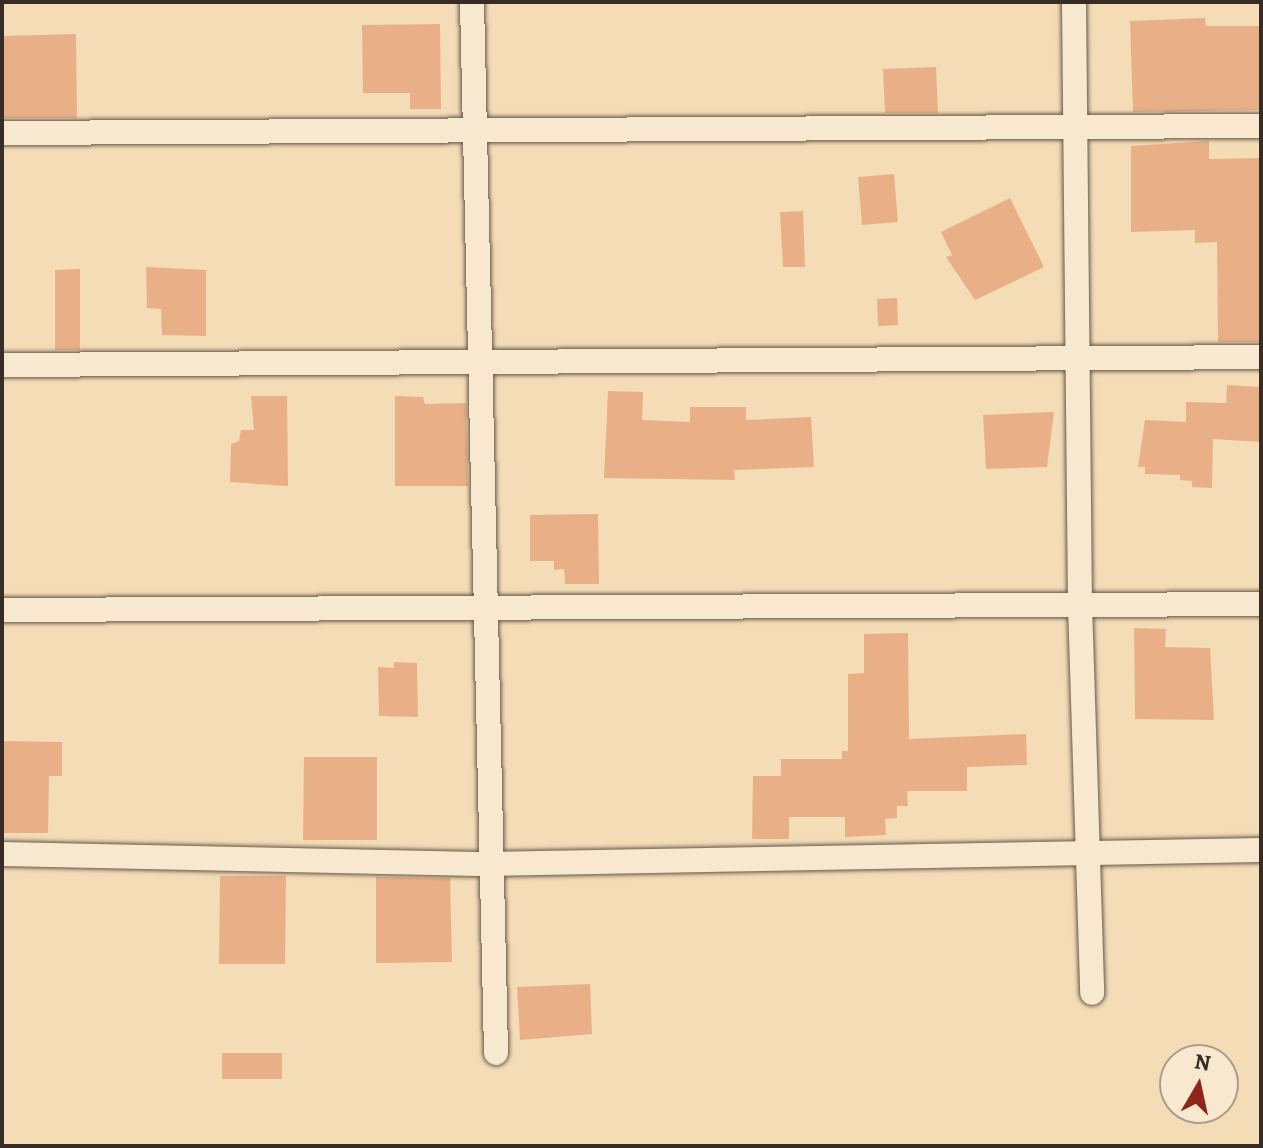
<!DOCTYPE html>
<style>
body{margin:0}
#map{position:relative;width:1263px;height:1148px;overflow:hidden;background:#f4dcb7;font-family:Alegreya,serif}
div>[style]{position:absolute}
.building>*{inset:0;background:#e9b088}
.roads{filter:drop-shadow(0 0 2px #665949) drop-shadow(0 0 2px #665949)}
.minor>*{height:24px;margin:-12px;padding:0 12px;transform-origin:12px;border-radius:12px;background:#f8e8d0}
span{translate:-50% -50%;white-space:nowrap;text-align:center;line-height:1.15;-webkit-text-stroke:7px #f8e8d0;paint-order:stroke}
.frame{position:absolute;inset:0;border:4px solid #372d24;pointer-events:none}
.north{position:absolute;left:1159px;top:1044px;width:80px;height:80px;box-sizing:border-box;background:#f8e8d0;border:2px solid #ab9d8b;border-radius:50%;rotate:9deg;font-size:22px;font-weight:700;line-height:32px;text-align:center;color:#372d24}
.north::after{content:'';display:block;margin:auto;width:28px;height:36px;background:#8f2418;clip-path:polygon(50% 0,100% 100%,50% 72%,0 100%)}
</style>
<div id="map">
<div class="building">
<i style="clip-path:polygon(1205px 18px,1206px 26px,1261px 26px,1261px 110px,1133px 112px,1130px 21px)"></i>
<i style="clip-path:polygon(440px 24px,441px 109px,410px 109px,410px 93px,363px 93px,362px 25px)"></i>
<i style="clip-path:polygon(76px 34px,77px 118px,2px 118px,2px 36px)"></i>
<i style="clip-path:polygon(936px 67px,938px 113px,885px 113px,883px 69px)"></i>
<i style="clip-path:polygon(1209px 141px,1209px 159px,1261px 158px,1261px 342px,1218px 342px,1217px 242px,1195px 243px,1195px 230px,1131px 232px,1131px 146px)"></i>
<i style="clip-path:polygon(894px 174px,898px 222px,862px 225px,858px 177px)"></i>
<i style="clip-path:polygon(1010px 198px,1044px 267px,975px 300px,946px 257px,952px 255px,941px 232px)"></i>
<i style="clip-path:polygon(803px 211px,805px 267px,783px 267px,780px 212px)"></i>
<i style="clip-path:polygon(146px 267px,206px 270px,206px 336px,162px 335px,161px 309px,147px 308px)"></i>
<i style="clip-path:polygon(80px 269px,80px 350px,55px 350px,55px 270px)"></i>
<i style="clip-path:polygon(897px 298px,898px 325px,878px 326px,877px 299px)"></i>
<i style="clip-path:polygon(1227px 385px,1261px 387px,1261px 442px,1213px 439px,1212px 488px,1192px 487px,1192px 481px,1180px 480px,1180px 475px,1145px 474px,1145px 467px,1138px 467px,1145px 420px,1186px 422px,1186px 402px,1226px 403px)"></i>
<i style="clip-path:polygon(608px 391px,643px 392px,642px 420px,690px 422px,690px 407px,746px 407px,746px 420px,811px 417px,814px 467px,734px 470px,735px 480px,604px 478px)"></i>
<i style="clip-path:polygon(251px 396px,287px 396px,288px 486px,230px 482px,231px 444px,239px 441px,241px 430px,254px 430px)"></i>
<i style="clip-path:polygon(395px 396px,423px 397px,425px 404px,466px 403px,468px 486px,395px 486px)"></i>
<i style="clip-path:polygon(1054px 412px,1047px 467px,986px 469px,983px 415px)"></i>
<i style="clip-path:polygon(598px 514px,599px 584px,565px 584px,564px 569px,554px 570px,554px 561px,530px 561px,530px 515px)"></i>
<i style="clip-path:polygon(1134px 628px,1166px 629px,1165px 647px,1210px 648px,1214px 720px,1135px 719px)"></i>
<i style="clip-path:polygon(908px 633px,909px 739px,1026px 734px,1027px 765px,967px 767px,967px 791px,907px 791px,908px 806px,897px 806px,897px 818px,885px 819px,886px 835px,845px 837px,845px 817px,789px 817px,789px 839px,752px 839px,753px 776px,781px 776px,781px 759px,842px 759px,842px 751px,848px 751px,848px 674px,864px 673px,864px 634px)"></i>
<i style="clip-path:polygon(394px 662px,417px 663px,418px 717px,379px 716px,378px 667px,394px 668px)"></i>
<i style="clip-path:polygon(2px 741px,62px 742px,62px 776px,49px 776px,48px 833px,2px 833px)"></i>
<i style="clip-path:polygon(304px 757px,377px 757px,377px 840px,303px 840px)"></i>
<i style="clip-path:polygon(220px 876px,286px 876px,285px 964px,219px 964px)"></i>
<i style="clip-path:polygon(376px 877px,450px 878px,452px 962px,376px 963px)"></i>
<i style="clip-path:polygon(590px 984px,592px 1034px,520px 1040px,517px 987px)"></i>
<i style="clip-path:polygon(222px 1053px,282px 1053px,282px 1079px,222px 1079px)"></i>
</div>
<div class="roads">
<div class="minor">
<i style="left:472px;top:2px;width:1051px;rotate:88.69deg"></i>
<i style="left:1074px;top:2px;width:602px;rotate:89.43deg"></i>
<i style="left:1080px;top:604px;width:389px;rotate:88.2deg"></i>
<i style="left:2px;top:133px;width:1259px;rotate:-0.32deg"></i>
<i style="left:2px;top:365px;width:1259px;rotate:-0.36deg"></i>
<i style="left:2px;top:610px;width:1259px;rotate:-0.27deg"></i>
<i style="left:2px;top:854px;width:489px;rotate:1.2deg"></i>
<i style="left:491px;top:864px;width:770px;rotate:-1.04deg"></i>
</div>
</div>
<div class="frame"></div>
<div class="north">N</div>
</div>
